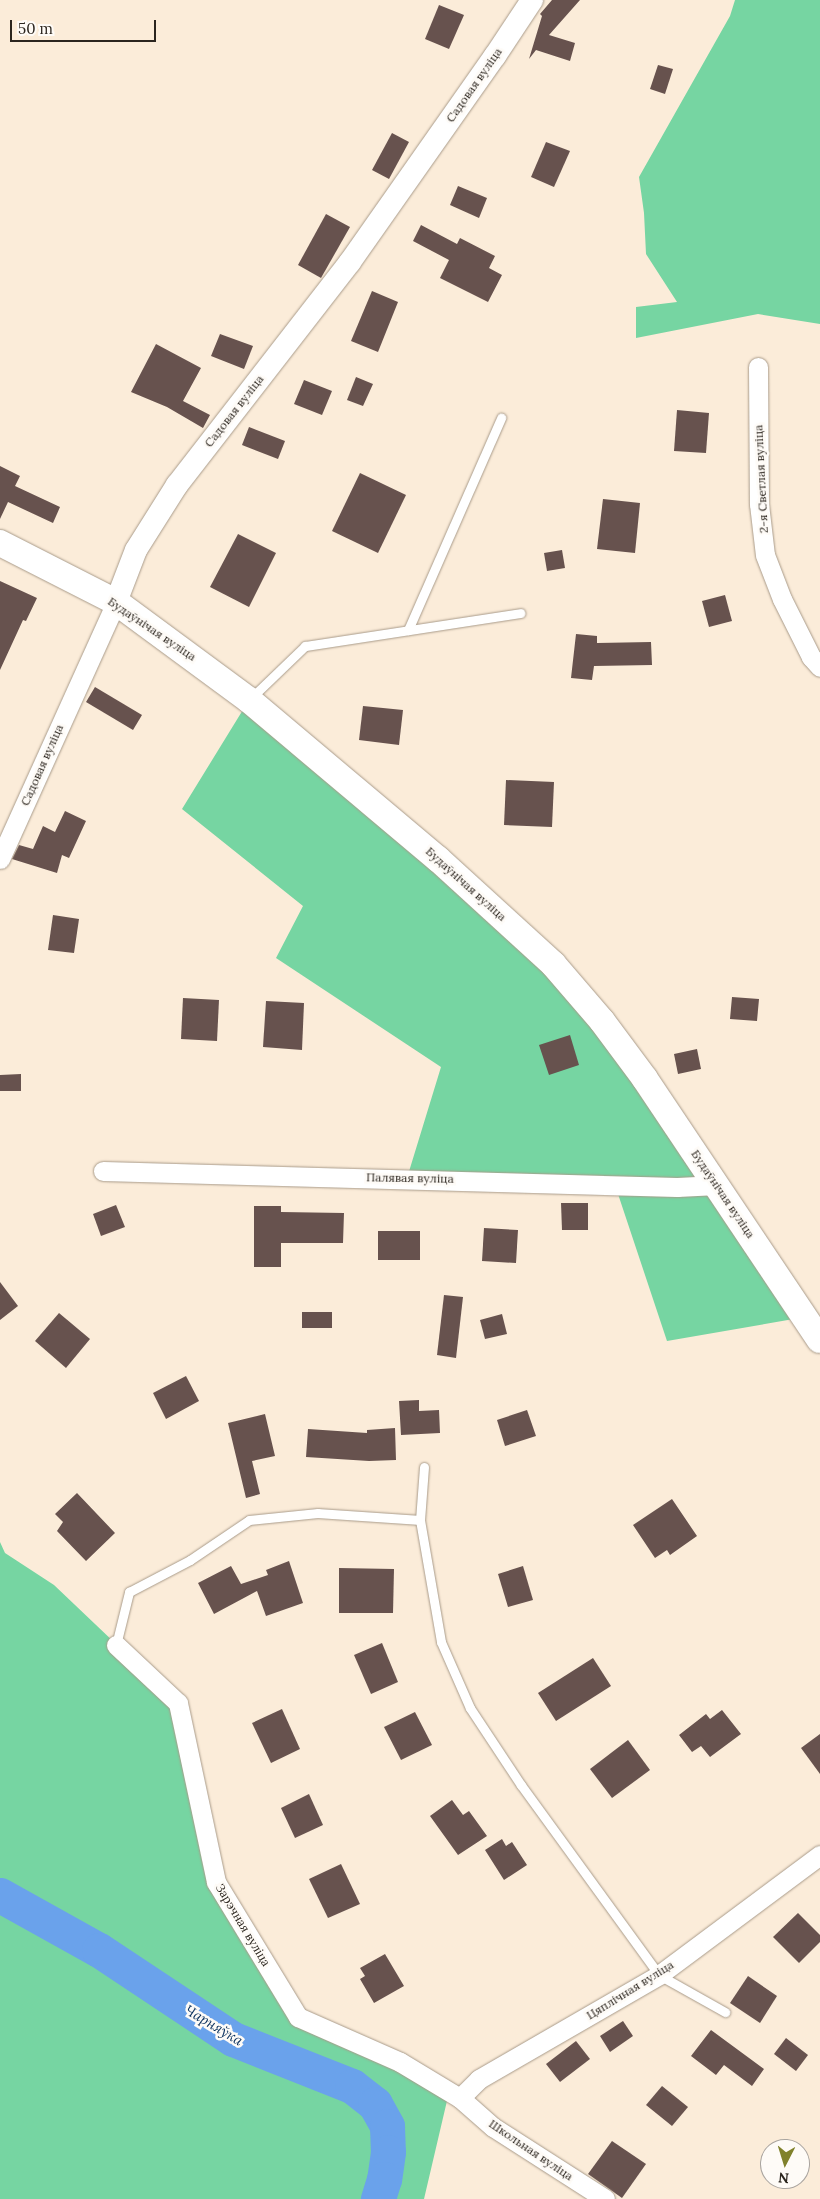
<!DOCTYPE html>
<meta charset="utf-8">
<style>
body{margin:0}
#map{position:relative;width:820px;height:2199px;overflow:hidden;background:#fbecd9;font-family:Lora,serif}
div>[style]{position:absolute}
.green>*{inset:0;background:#76d5a2}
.river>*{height:35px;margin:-17.5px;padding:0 17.5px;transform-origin:17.5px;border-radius:17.5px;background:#6aa2eb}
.building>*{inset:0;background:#67524e}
.roads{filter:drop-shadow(0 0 1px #a99b8a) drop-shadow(0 0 1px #a99b8a)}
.service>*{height:9px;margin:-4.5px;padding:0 4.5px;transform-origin:4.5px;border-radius:4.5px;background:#fff}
.minor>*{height:19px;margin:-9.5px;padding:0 9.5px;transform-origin:9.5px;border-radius:9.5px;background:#fff}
.tertiary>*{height:22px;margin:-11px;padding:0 11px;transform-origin:11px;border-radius:11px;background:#fff}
.secondary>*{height:26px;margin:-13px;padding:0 13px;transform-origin:13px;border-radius:13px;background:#fff}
span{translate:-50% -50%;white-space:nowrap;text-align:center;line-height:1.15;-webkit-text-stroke:5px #fefbf7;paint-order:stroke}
.street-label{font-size:12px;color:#2b251e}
.water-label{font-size:14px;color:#072e5c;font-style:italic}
.north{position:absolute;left:760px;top:2139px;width:50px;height:50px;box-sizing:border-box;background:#fefbf7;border:1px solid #aaa5a0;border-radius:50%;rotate:185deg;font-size:14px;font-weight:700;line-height:20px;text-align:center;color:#2b251e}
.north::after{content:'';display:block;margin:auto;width:18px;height:22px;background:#80812b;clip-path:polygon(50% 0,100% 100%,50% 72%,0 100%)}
.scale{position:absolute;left:10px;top:20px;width:146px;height:22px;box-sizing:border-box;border:2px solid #2b251e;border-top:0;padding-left:6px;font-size:15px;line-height:18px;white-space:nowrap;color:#2b251e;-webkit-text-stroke:4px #fefbf7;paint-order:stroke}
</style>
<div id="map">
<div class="green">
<i style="clip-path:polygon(735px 0,820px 0,820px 324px,758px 314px,636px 338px,636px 307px,677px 302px,646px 254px,644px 213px,639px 177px,730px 16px)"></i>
<i style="clip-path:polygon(249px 700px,553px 964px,805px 1317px,667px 1341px,615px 1185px,407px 1178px,441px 1067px,276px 958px,303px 906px,182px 809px)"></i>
<i style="clip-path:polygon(0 1542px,5px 1553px,54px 1585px,178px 1703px,216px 1882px,298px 2017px,450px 2088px,424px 2199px,0 2199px)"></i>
</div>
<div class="river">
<i style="left:0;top:1895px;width:113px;rotate:29.1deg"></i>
<i style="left:99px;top:1950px;width:161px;rotate:33.6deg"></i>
<i style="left:233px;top:2039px;width:128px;rotate:21.6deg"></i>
<i style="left:352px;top:2086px;width:29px;rotate:38deg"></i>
<i style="left:375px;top:2104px;width:25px;rotate:61deg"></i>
<i style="left:387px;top:2126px;width:26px;rotate:88deg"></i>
<i style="left:388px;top:2152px;width:27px;rotate:98deg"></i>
<i style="left:384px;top:2179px;width:21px;rotate:107deg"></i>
</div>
<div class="building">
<i style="clip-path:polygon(552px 0,580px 0,549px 35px,575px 43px,570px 61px,536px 50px,529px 59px,542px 16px,540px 14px)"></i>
<i style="clip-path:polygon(439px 5px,464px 15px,449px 49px,425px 39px)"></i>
<i style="clip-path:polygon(658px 65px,673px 69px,665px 94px,650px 89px)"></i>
<i style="clip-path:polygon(392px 133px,409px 142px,389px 179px,372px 170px)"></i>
<i style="clip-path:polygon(546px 142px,570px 151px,554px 187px,531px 177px)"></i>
<i style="clip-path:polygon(458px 186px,487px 198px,479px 218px,450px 205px)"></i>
<i style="clip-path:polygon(326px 214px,350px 227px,321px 278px,298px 265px)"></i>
<i style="clip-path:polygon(421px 225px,457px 244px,460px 238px,495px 256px,489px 268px,502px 275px,488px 302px,440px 278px,449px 260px,413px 241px)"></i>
<i style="clip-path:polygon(372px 291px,398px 302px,378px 352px,351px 341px)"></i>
<i style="clip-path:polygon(220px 334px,253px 346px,244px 369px,211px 356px)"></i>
<i style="clip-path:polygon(156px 344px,201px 368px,183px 401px,210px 415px,203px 428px,167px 407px,131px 392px)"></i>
<i style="clip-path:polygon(356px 377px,373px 384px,363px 406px,347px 400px)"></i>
<i style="clip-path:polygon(304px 380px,332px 391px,322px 415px,294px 404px)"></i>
<i style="clip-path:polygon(677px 410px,709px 413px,706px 453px,674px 451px)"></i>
<i style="clip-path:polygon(249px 427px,285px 441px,278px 459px,242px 445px)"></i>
<i style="clip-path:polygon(0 466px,20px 476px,15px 486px,60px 507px,53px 523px,8px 502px,0 519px)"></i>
<i style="clip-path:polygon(360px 473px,406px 495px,378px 553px,332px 531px)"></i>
<i style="clip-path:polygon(603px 499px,640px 503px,635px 553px,597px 549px)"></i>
<i style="clip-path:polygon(238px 534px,276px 553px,249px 607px,210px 587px)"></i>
<i style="clip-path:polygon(562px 550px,565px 568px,547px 571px,544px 553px)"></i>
<i style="clip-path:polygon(0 581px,37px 598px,26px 621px,23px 620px,0 670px)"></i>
<i style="clip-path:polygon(725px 595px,732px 621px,709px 627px,702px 601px)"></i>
<i style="clip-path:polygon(576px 634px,597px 636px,597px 643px,651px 642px,652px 665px,594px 666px,592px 680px,571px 678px)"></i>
<i style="clip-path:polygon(95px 687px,142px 715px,133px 730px,86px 702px)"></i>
<i style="clip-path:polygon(363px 706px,403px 710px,399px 745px,359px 740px)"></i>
<i style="clip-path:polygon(506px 780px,554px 782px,552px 827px,504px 825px)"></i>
<i style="clip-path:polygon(65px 811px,86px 821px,69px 858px,62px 855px,57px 873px,12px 859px,19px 845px,33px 849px,43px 826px,55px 832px)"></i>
<i style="clip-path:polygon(53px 915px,79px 919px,74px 953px,48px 950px)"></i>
<i style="clip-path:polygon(732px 997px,759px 999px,757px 1021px,730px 1019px)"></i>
<i style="clip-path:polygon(183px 998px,219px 1000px,217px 1041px,181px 1039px)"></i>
<i style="clip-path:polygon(266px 1001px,304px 1003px,302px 1050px,263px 1047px)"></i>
<i style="clip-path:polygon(570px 1035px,579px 1065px,549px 1075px,539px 1045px)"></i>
<i style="clip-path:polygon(697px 1049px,701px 1069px,678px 1074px,674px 1054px)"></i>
<i style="clip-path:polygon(21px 1074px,21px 1091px,0 1091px,0 1075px)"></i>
<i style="clip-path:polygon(561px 1203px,588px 1203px,588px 1230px,562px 1230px)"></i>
<i style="clip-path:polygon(116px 1205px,125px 1227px,101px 1236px,93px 1214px)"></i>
<i style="clip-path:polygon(254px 1206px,281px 1206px,281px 1212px,344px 1213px,343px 1243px,281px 1243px,281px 1267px,254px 1267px)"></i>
<i style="clip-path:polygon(484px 1228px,518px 1230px,516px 1263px,482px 1261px)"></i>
<i style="clip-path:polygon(378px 1231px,420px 1231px,420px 1260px,378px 1260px)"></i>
<i style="clip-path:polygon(0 1282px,18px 1306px,0 1320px)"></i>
<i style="clip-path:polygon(444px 1295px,463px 1297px,456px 1358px,437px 1355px)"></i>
<i style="clip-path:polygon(302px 1312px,332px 1312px,332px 1328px,302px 1328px)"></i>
<i style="clip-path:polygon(59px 1313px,90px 1339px,66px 1368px,35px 1341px)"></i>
<i style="clip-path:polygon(502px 1314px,507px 1334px,485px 1339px,480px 1320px)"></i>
<i style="clip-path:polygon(186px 1376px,199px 1401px,166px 1419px,153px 1393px)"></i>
<i style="clip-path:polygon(419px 1400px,419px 1411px,439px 1410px,440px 1433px,401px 1435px,399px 1401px)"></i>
<i style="clip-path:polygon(527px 1410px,536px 1436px,505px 1446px,497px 1420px)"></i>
<i style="clip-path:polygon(265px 1414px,275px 1456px,252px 1461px,260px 1494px,246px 1498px,228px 1423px)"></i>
<i style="clip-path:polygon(395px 1428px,396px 1460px,369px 1461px,306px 1457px,308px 1429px,367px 1433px,367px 1430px)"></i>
<i style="clip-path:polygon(77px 1493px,115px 1533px,86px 1561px,57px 1531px,63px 1522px,55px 1514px)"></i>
<i style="clip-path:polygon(672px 1499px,697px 1536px,670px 1555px,667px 1550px,655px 1558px,633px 1525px)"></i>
<i style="clip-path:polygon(289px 1561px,303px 1603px,266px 1616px,257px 1591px,214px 1614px,198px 1583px,231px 1566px,241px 1584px,268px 1575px,266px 1570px)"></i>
<i style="clip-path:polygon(523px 1566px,533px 1600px,508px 1607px,498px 1574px)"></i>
<i style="clip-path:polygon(339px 1568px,394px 1569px,393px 1613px,339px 1613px)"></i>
<i style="clip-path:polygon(382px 1643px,398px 1682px,371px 1694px,354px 1655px)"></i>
<i style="clip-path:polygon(593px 1658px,611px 1686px,556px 1721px,538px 1693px)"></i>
<i style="clip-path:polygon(282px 1709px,300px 1749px,271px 1763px,252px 1723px)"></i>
<i style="clip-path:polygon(722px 1710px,741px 1734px,710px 1757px,701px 1746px,692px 1752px,679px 1735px,706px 1714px,710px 1719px)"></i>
<i style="clip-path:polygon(415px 1712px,432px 1745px,401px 1760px,384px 1727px)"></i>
<i style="clip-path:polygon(820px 1734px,820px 1774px,801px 1748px)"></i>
<i style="clip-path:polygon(628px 1740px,650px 1770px,612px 1798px,590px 1769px)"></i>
<i style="clip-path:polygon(309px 1794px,323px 1825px,295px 1838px,281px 1808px)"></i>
<i style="clip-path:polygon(452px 1800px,463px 1815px,469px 1811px,487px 1836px,458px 1855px,430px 1816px)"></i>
<i style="clip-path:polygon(502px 1839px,506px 1846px,512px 1842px,527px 1865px,504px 1880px,485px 1850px)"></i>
<i style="clip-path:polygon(341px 1864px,360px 1904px,328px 1918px,309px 1879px)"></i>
<i style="clip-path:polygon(798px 1913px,820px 1935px,820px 1942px,799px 1963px,773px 1937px)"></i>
<i style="clip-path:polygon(385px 1954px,404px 1986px,374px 2003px,360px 1979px,365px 1976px,360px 1968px)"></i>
<i style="clip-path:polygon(748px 1976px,777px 1996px,760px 2023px,730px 2003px)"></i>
<i style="clip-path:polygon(623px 2021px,633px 2036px,610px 2052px,600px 2036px)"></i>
<i style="clip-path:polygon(711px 2030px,764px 2069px,752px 2086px,724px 2065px,716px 2075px,691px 2056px)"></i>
<i style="clip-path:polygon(786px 2038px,808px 2055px,796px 2071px,774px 2054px)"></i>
<i style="clip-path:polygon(576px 2041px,590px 2059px,560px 2082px,546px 2064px)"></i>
<i style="clip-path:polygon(662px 2086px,688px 2107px,672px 2126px,646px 2105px)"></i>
<i style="clip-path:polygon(612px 2141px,646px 2164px,622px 2198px,588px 2174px)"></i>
</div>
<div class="roads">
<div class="service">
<i style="left:408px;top:630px;width:232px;rotate:-66.3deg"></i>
<i style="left:251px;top:698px;width:75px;rotate:-43.9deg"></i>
<i style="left:305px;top:646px;width:218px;rotate:-8.7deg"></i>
<i style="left:424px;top:1467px;width:53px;rotate:94.3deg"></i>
<i style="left:420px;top:1520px;width:124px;rotate:80.2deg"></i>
<i style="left:441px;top:1642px;width:72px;rotate:66.3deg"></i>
<i style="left:470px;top:1708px;width:92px;rotate:56.5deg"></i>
<i style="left:521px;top:1785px;width:235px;rotate:54deg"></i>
<i style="left:659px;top:1975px;width:76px;rotate:29.3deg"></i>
<i style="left:116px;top:1645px;width:55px;rotate:-76.2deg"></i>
<i style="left:129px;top:1592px;width:69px;rotate:-27.7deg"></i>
<i style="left:190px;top:1560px;width:71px;rotate:-34.1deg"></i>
<i style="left:249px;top:1520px;width:69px;rotate:-5.8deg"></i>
<i style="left:318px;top:1513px;width:102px;rotate:3.9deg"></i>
</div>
<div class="minor">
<i style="left:758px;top:367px;width:137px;rotate:89.6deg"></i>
<i style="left:759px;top:504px;width:51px;rotate:83.3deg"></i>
<i style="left:765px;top:555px;width:47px;rotate:68.9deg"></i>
<i style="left:782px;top:599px;width:65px;rotate:63.4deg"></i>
<i style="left:811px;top:657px;width:13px;rotate:48deg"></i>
<i style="left:0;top:859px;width:282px;rotate:-65.7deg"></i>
<i style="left:103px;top:1171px;width:574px;rotate:1.6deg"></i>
<i style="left:677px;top:1187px;width:40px;rotate:-2.9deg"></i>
<i style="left:116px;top:1645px;width:85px;rotate:43.1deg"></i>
<i style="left:178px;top:1703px;width:183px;rotate:78deg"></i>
<i style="left:216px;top:1882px;width:158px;rotate:58.7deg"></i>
<i style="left:298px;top:2017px;width:111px;rotate:23.8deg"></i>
<i style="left:400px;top:2062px;width:70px;rotate:31deg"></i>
<i style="left:460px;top:2098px;width:44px;rotate:41.3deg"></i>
<i style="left:493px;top:2127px;width:133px;rotate:32.7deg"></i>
<i style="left:460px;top:2098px;width:27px;rotate:-45deg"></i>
<i style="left:479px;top:2079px;width:208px;rotate:-30deg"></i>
<i style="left:659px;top:1975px;width:201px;rotate:-36.7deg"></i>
</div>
<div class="tertiary">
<i style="left:116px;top:602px;width:56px;rotate:-69deg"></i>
<i style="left:136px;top:550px;width:77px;rotate:-57.8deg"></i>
<i style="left:177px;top:485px;width:282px;rotate:-52.2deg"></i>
<i style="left:350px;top:262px;width:252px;rotate:-54.9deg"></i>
<i style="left:495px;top:56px;width:67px;rotate:-56.5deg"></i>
</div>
<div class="secondary">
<i style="left:0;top:543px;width:130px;rotate:27deg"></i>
<i style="left:116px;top:602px;width:165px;rotate:36.4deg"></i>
<i style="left:249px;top:700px;width:247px;rotate:40.1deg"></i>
<i style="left:438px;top:859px;width:156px;rotate:42.4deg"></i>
<i style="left:553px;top:964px;width:75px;rotate:49.3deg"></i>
<i style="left:602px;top:1021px;width:72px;rotate:53.4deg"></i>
<i style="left:645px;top:1079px;width:314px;rotate:56.2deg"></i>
</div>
</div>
<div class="street-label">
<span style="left:474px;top:85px;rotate:-55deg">Садовая вуліца</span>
<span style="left:234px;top:411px;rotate:-52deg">Садовая вуліца</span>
<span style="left:761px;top:479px;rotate:-93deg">2-я Светлая вуліца</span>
<span style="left:152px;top:629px;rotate:34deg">Будаўнічая вуліца</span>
<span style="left:42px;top:765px;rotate:-66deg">Садовая вуліца</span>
<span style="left:466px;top:884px;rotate:42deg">Будаўнічая вуліца</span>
<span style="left:410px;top:1178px;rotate:1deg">Палявая вуліца</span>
<span style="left:723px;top:1194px;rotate:56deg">Будаўнічая вуліца</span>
<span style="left:243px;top:1925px;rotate:59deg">Зарэчная вуліца</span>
<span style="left:630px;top:1990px;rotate:-32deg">Цяплічная вуліца</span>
<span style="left:531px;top:2150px;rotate:34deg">Школьная вуліца</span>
</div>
<div class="water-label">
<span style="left:214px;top:2025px;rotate:31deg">Чарняўка</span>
</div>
<div class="north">N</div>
<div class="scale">50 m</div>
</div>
